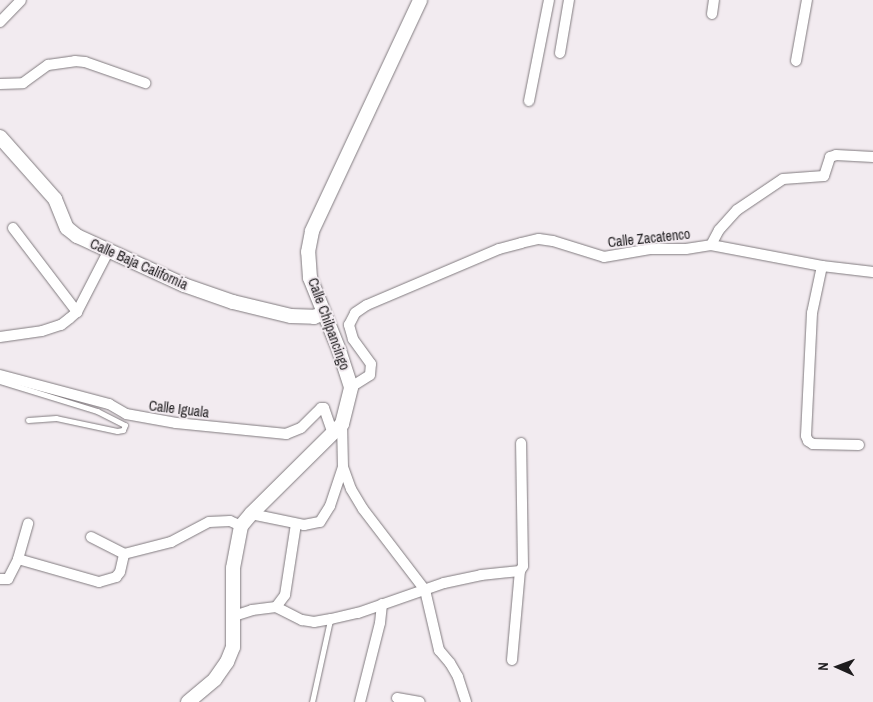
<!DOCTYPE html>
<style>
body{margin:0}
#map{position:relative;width:873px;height:702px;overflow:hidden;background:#f2ebf0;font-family:"Archivo Narrow",sans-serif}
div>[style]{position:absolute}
.roads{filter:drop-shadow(0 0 1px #817b7f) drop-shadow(0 0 1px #817b7f)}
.lane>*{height:5px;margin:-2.5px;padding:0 2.5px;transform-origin:2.5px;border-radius:2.5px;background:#fff}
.street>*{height:10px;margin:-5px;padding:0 5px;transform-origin:5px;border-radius:5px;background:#fff}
.secondary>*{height:14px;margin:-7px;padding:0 7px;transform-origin:7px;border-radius:7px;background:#fff}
span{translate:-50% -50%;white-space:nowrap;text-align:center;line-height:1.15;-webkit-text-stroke:4px #f2ebf0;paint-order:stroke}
.street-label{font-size:14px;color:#1e1c1e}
.north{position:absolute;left:813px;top:642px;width:50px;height:50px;-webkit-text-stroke:4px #f2ebf0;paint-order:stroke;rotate:272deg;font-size:14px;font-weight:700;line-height:20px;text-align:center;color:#1e1c1e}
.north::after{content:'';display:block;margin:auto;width:18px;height:22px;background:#1e1c1e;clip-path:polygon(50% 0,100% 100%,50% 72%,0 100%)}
</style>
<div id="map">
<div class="roads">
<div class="lane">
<i style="left:0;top:381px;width:102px;rotate:17.2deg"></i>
<i style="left:97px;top:411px;width:31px;rotate:27deg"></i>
<i style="left:125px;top:425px;width:5px;rotate:112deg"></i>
<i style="left:123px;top:430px;width:6px;rotate:171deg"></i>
<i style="left:117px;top:431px;width:62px;rotate:-168deg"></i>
<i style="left:56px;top:418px;width:28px;rotate:176deg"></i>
<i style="left:312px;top:702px;width:84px;rotate:-77.6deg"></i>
</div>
<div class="street">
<i style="left:712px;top:14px;width:14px;rotate:-82deg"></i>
<i style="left:0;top:22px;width:30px;rotate:-46deg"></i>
<i style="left:560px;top:53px;width:54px;rotate:-80.4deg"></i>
<i style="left:796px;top:61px;width:62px;rotate:-79.8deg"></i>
<i style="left:0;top:84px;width:23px;rotate:-2deg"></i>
<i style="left:23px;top:83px;width:31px;rotate:-36deg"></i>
<i style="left:48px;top:65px;width:27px;rotate:-8deg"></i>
<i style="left:75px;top:61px;width:10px;rotate:6deg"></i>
<i style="left:85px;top:62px;width:64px;rotate:19.3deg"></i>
<i style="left:529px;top:101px;width:103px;rotate:-78.8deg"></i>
<i style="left:13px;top:228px;width:106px;rotate:52.7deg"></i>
<i style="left:711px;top:245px;width:17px;rotate:-62deg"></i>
<i style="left:719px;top:230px;width:27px;rotate:-48deg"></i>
<i style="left:737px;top:210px;width:55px;rotate:-34deg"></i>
<i style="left:783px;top:179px;width:41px;rotate:-4.2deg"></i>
<i style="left:824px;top:176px;width:20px;rotate:-72deg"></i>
<i style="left:830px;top:157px;width:6px;rotate:-18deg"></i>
<i style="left:836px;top:155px;width:37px;rotate:3deg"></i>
<i style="left:822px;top:266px;width:48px;rotate:102deg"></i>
<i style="left:812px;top:313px;width:123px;rotate:92.8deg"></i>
<i style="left:806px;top:436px;width:5px;rotate:68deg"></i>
<i style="left:808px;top:441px;width:6px;rotate:31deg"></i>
<i style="left:813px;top:444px;width:46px;rotate:1.2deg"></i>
<i style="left:0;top:337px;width:42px;rotate:-8.1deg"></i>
<i style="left:42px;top:331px;width:20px;rotate:-18deg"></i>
<i style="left:61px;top:325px;width:11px;rotate:-38deg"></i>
<i style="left:70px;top:318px;width:9px;rotate:-41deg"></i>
<i style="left:77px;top:312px;width:70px;rotate:-62.7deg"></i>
<i style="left:0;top:375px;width:113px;rotate:14.9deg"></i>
<i style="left:109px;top:404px;width:20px;rotate:30deg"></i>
<i style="left:126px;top:414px;width:51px;rotate:10.2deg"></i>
<i style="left:176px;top:423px;width:111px;rotate:5.7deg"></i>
<i style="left:286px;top:434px;width:16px;rotate:-22deg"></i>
<i style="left:301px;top:428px;width:28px;rotate:-45deg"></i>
<i style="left:321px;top:408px;width:3px"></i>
<i style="left:324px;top:408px;width:28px;rotate:71deg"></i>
<i style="left:351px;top:387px;width:22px;rotate:-32deg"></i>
<i style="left:370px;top:375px;width:11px;rotate:-85deg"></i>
<i style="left:371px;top:364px;width:31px;rotate:-126deg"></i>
<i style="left:353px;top:339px;width:15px;rotate:-106deg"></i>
<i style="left:349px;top:325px;width:13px;rotate:-63deg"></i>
<i style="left:355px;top:313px;width:14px;rotate:-34deg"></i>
<i style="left:367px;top:305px;width:143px;rotate:-23deg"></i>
<i style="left:499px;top:249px;width:23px;rotate:-15deg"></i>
<i style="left:521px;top:243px;width:18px;rotate:-13deg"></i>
<i style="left:539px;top:239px;width:14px;rotate:8deg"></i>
<i style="left:553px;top:241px;width:53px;rotate:17.4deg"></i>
<i style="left:604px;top:257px;width:48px;rotate:-9.7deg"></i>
<i style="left:651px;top:249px;width:35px"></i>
<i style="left:686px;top:249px;width:25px;rotate:-9deg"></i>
<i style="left:711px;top:245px;width:113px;rotate:10.7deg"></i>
<i style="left:822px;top:266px;width:51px;rotate:6.7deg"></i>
<i style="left:343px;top:467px;width:23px;rotate:70deg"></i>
<i style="left:351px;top:489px;width:23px;rotate:59deg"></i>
<i style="left:363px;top:509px;width:102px;rotate:52.6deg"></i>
<i style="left:425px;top:590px;width:62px;rotate:76.9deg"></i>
<i style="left:439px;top:650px;width:17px;rotate:50deg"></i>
<i style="left:450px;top:663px;width:16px;rotate:60deg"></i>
<i style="left:458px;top:677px;width:26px;rotate:72deg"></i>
<i style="left:251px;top:514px;width:54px;rotate:11.7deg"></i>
<i style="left:304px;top:525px;width:16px;rotate:-11deg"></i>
<i style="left:320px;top:522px;width:19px;rotate:-58deg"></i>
<i style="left:330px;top:506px;width:41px;rotate:-71.6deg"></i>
<i style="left:343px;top:467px;width:43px;rotate:-91.3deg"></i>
<i style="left:91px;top:537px;width:37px;rotate:27deg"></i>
<i style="left:18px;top:559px;width:84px;rotate:15.9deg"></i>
<i style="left:99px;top:582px;width:18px;rotate:-16deg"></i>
<i style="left:116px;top:577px;width:6px;rotate:-51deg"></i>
<i style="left:120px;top:572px;width:18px;rotate:-77deg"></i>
<i style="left:124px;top:554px;width:49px;rotate:-14.3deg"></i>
<i style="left:171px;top:542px;width:43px;rotate:-27.8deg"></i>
<i style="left:209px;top:522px;width:21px;rotate:-3deg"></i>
<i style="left:230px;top:521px;width:12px;rotate:24deg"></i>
<i style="left:0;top:579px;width:8px"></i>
<i style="left:8px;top:579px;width:22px;rotate:-63deg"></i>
<i style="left:18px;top:559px;width:37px;rotate:-74deg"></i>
<i style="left:276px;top:607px;width:15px;rotate:-53deg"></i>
<i style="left:285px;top:595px;width:72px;rotate:-81.2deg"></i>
<i style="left:234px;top:616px;width:19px;rotate:-18deg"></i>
<i style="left:252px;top:610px;width:24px;rotate:-7deg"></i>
<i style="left:276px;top:607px;width:29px;rotate:27deg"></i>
<i style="left:302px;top:620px;width:12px;rotate:9deg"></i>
<i style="left:314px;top:622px;width:17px;rotate:-10deg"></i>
<i style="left:331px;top:619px;width:28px;rotate:-13deg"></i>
<i style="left:358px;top:613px;width:91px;rotate:-19.2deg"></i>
<i style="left:444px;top:583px;width:38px;rotate:-12deg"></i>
<i style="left:481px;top:575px;width:39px;rotate:-6deg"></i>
<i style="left:520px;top:571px;width:6px;rotate:-59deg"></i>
<i style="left:523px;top:566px;width:123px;rotate:-90.9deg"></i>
<i style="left:512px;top:660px;width:89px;rotate:-84.9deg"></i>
<i style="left:397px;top:698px;width:23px;rotate:10deg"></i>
<i style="left:360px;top:702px;width:81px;rotate:-75.8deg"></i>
<i style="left:380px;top:623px;width:19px;rotate:-84deg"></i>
</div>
<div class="secondary">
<i style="left:0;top:137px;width:83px;rotate:48.4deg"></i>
<i style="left:55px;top:199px;width:31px;rotate:68deg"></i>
<i style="left:67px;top:228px;width:13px;rotate:39deg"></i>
<i style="left:77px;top:236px;width:118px;rotate:24.6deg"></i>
<i style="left:184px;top:285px;width:52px;rotate:19.1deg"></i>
<i style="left:233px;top:302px;width:60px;rotate:13.6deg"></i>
<i style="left:291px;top:316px;width:23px;rotate:2deg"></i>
<i style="left:314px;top:317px;width:11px;rotate:-22deg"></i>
<i style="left:188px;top:702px;width:35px;rotate:-40deg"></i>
<i style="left:215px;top:679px;width:21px;rotate:-55deg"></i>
<i style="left:227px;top:662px;width:16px;rotate:-68deg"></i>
<i style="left:233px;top:647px;width:79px;rotate:-90deg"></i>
<i style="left:233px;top:568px;width:43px;rotate:-79.2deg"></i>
<i style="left:241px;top:526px;width:16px;rotate:-50deg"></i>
<i style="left:251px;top:514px;width:128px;rotate:-44.7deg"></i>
<i style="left:342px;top:424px;width:38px;rotate:-76deg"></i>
<i style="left:351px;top:387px;width:39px;rotate:-108deg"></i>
<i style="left:339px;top:350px;width:78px;rotate:-111.9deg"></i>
<i style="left:310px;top:278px;width:26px;rotate:-94deg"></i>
<i style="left:308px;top:252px;width:21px;rotate:-79deg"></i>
<i style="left:312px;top:231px;width:255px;rotate:-64.9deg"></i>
</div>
</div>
<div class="street-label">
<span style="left:649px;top:238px;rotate:-6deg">Calle Zacatenco</span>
<span style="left:139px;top:264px;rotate:24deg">Calle Baja California</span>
<span style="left:329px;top:324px;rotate:70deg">Calle Chilpancingo</span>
<span style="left:179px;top:409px;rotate:7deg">Calle Iguala</span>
</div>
<div class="north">N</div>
</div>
